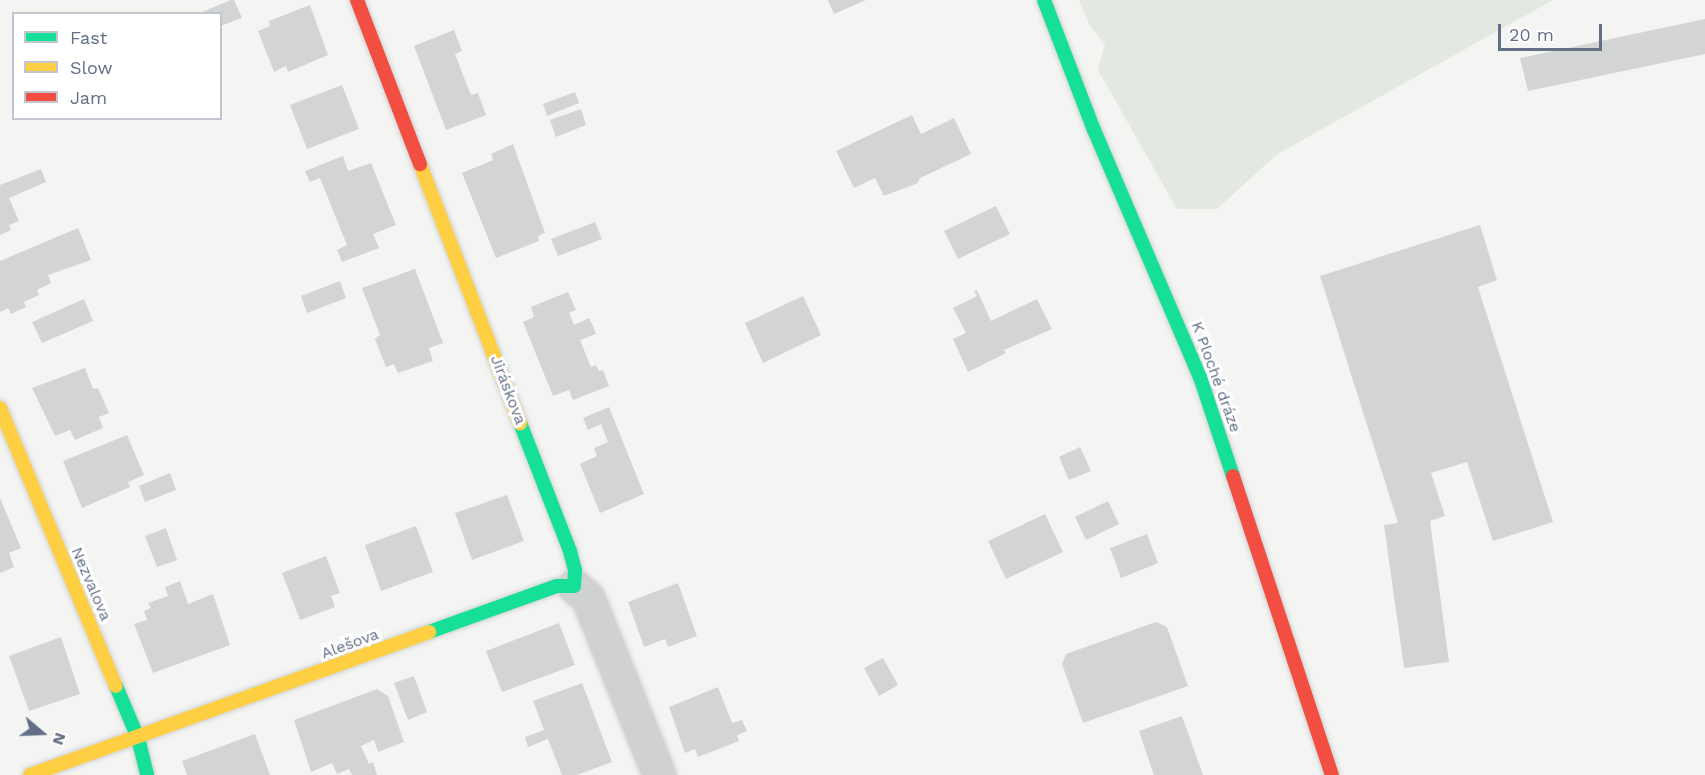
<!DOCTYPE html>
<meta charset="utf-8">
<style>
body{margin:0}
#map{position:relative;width:1705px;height:775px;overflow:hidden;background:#f4f5f3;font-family:"Work Sans",sans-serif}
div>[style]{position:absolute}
.green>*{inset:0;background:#e3e8e1}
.building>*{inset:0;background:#d3d5d5}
.roads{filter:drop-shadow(0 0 2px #d0d3d4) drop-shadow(0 0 2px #d0d3d4)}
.street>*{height:33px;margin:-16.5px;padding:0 16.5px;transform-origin:16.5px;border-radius:16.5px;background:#d0d1d2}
.fast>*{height:14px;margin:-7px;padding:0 7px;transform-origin:7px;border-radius:7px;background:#16e098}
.slow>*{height:14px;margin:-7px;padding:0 7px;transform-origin:7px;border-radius:7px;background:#ffcf43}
.jam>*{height:14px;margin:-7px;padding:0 7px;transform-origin:7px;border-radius:7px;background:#f24e42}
span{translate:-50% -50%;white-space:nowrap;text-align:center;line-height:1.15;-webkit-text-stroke:6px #fff;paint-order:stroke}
.street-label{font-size:16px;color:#626f86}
.legend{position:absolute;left:12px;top:12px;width:210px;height:108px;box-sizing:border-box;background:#fff;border:2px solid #c0c5cf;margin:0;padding:8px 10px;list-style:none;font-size:18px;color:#626f86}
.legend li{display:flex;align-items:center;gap:12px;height:30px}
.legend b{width:30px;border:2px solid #c0c5cf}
.north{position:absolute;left:12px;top:703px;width:60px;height:60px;-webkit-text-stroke:4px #fff;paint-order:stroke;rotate:109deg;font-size:16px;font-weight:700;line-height:24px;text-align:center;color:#626f86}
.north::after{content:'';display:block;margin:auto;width:21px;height:27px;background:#626f86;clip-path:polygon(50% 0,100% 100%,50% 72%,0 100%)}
.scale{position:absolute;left:1498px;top:24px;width:104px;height:27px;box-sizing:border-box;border:3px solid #626f86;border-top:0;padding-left:8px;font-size:18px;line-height:21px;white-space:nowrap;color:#626f86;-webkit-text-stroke:4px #fff;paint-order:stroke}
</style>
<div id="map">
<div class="green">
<i style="clip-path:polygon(1079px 0,1553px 0,1276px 155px,1217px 209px,1177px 209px,1098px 70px,1105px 44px,1090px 26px)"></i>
</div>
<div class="building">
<i style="clip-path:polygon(231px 0,234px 0,242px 18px,220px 26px,220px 14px,197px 14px)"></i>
<i style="clip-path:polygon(828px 0,866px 0,834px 14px)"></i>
<i style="clip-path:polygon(310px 5px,328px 55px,288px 72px,286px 66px,274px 72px,258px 31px,270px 26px,269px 21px)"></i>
<i style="clip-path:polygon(1705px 19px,1705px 54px,1528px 91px,1520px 58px)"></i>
<i style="clip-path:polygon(454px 30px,462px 51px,455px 54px,463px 75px,471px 95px,478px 93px,486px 115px,446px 130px,414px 46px)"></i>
<i style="clip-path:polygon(342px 85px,359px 129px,307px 149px,290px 105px)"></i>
<i style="clip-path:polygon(575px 92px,579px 103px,547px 116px,543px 104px)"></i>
<i style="clip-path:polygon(581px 109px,586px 125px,556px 137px,550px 120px)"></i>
<i style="clip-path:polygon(912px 115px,921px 134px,954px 118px,971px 154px,920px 178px,918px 183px,884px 196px,875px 178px,854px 188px,836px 151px)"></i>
<i style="clip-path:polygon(513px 144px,545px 233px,538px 236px,539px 241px,496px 258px,462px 173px,493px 160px,491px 154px)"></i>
<i style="clip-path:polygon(343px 156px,348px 171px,371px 163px,396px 225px,373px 234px,379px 248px,342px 262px,337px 250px,347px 245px,320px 178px,310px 182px,305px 171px)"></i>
<i style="clip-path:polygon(41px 169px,46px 182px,9px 198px,19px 221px,9px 225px,11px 230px,0 235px,0 185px)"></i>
<i style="clip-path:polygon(996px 206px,1010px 234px,958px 259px,944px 231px)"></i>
<i style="clip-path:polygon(595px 222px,602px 239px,558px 256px,551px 239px)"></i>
<i style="clip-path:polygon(1480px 225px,1497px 280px,1478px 287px,1553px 522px,1493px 541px,1467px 462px,1431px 473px,1445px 516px,1430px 521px,1449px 662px,1404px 668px,1384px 525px,1398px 523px,1320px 276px)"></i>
<i style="clip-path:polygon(78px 228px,91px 260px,48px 275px,51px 283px,37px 290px,39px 295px,24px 302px,26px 307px,11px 314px,8px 308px,0 312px,0 261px)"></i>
<i style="clip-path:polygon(415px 269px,443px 343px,429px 348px,433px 361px,398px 373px,394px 364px,386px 367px,375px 339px,373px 340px,380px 335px,362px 288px)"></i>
<i style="clip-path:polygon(340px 281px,346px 298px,307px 313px,301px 296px)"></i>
<i style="clip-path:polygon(977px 290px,991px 321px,1037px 299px,1052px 329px,1004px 350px,1006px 353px,968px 372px,953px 339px,966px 333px,953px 308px,977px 296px,974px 292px)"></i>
<i style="clip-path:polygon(568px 292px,576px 310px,569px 313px,574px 325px,589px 318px,593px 326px,596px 334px,580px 340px,591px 367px,596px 365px,599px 371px,603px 370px,609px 386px,573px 400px,569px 390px,553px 396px,523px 322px,534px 317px,531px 307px)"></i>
<i style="clip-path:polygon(803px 296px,821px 335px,763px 363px,745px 323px)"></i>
<i style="clip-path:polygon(84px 299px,93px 321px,42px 343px,32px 322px)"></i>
<i style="clip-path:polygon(85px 368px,93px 389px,98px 388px,109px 413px,99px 417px,103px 428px,75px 440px,70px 430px,55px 436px,32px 388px)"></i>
<i style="clip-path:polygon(609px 407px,644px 494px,600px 513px,580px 464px,597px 456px,594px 448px,608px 442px,601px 424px,588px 430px,583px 418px)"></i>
<i style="clip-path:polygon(127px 435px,144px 475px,128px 482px,130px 487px,82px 508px,63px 461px)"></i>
<i style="clip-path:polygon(1080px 447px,1091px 471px,1069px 480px,1059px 457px)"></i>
<i style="clip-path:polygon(170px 473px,176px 490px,145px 502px,139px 486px)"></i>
<i style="clip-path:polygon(507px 495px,524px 541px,472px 560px,455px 513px)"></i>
<i style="clip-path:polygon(0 498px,21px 548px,9px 553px,14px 567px,0 573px)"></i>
<i style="clip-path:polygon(1108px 501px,1119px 524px,1086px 540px,1075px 517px)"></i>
<i style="clip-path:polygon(1045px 514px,1063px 552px,1006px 579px,988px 541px)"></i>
<i style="clip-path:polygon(416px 526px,433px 572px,381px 591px,365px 545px)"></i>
<i style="clip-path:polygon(166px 528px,177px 560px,157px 567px,145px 536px)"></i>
<i style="clip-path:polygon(1147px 534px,1158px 563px,1121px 578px,1110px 548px)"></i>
<i style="clip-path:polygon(326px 556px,340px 593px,331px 596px,335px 607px,300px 620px,282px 573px)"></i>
<i style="clip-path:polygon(180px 581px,188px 604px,213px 594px,230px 645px,153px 673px,134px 624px,147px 620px,144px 611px,151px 608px,148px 603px,168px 596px,165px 587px)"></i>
<i style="clip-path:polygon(678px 583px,697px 636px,668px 647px,665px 639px,644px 647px,628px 602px)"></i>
<i style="clip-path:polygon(1156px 622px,1167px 627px,1188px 686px,1083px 723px,1062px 664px,1066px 654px)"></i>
<i style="clip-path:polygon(559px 623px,575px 665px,502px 692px,486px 651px)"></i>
<i style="clip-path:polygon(61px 637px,80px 694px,29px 711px,9px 656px)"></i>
<i style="clip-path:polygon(883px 658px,898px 685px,879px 696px,864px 668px)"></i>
<i style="clip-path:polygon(414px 676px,427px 712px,408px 720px,394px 683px)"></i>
<i style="clip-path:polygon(582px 683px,612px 762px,577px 775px,562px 775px,548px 739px,528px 747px,525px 737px,544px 730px,533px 701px)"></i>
<i style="clip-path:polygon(718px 687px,732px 723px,742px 720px,747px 731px,737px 735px,739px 741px,698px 757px,695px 749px,685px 753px,669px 707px)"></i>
<i style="clip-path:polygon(377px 689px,388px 696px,404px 742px,378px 752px,374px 740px,361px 746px,369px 764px,373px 762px,377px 775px,352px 775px,349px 769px,337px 774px,332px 763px,311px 772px,294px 720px)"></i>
<i style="clip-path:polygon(1182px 716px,1203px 775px,1154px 775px,1139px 731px)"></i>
<i style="clip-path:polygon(255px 734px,270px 775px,187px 775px,182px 761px)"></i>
</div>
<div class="roads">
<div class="street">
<i style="left:574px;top:586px;width:18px;rotate:41deg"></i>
<i style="left:588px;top:598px;width:11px;rotate:68deg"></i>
<i style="left:592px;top:608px;width:180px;rotate:68.1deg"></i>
</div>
<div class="fast">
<i style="left:1044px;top:0;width:139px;rotate:69deg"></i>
<i style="left:1094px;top:130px;width:269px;rotate:66.8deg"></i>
<i style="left:1200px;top:377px;width:104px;rotate:71.6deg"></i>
<i style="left:429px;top:632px;width:136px;rotate:-19.8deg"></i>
<i style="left:557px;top:586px;width:17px"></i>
<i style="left:574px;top:586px;width:16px;rotate:-86deg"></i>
<i style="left:575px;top:570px;width:20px;rotate:-105deg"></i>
<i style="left:570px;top:551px;width:137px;rotate:-111.3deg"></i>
<i style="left:116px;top:686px;width:56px;rotate:67.1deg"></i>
<i style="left:138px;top:738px;width:38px;rotate:76deg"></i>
</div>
<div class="slow">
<i style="left:420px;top:164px;width:278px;rotate:68.9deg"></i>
<i style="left:0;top:408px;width:301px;rotate:67.4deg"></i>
<i style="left:30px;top:775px;width:424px;rotate:-19.7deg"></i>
</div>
<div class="jam">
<i style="left:357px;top:0;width:176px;rotate:69deg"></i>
<i style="left:1233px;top:476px;width:315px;rotate:71.7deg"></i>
</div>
</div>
<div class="street-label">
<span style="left:1216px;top:377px;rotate:70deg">K Ploché dráze</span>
<span style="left:508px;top:390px;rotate:69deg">Jiráskova</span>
<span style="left:91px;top:584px;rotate:67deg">Nezvalova</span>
<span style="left:350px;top:644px;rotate:-20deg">Alešova</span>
</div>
<ul class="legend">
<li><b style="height:8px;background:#16e098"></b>Fast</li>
<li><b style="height:8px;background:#ffcf43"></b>Slow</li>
<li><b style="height:8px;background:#f24e42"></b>Jam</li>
</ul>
<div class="north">N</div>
<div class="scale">20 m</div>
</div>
